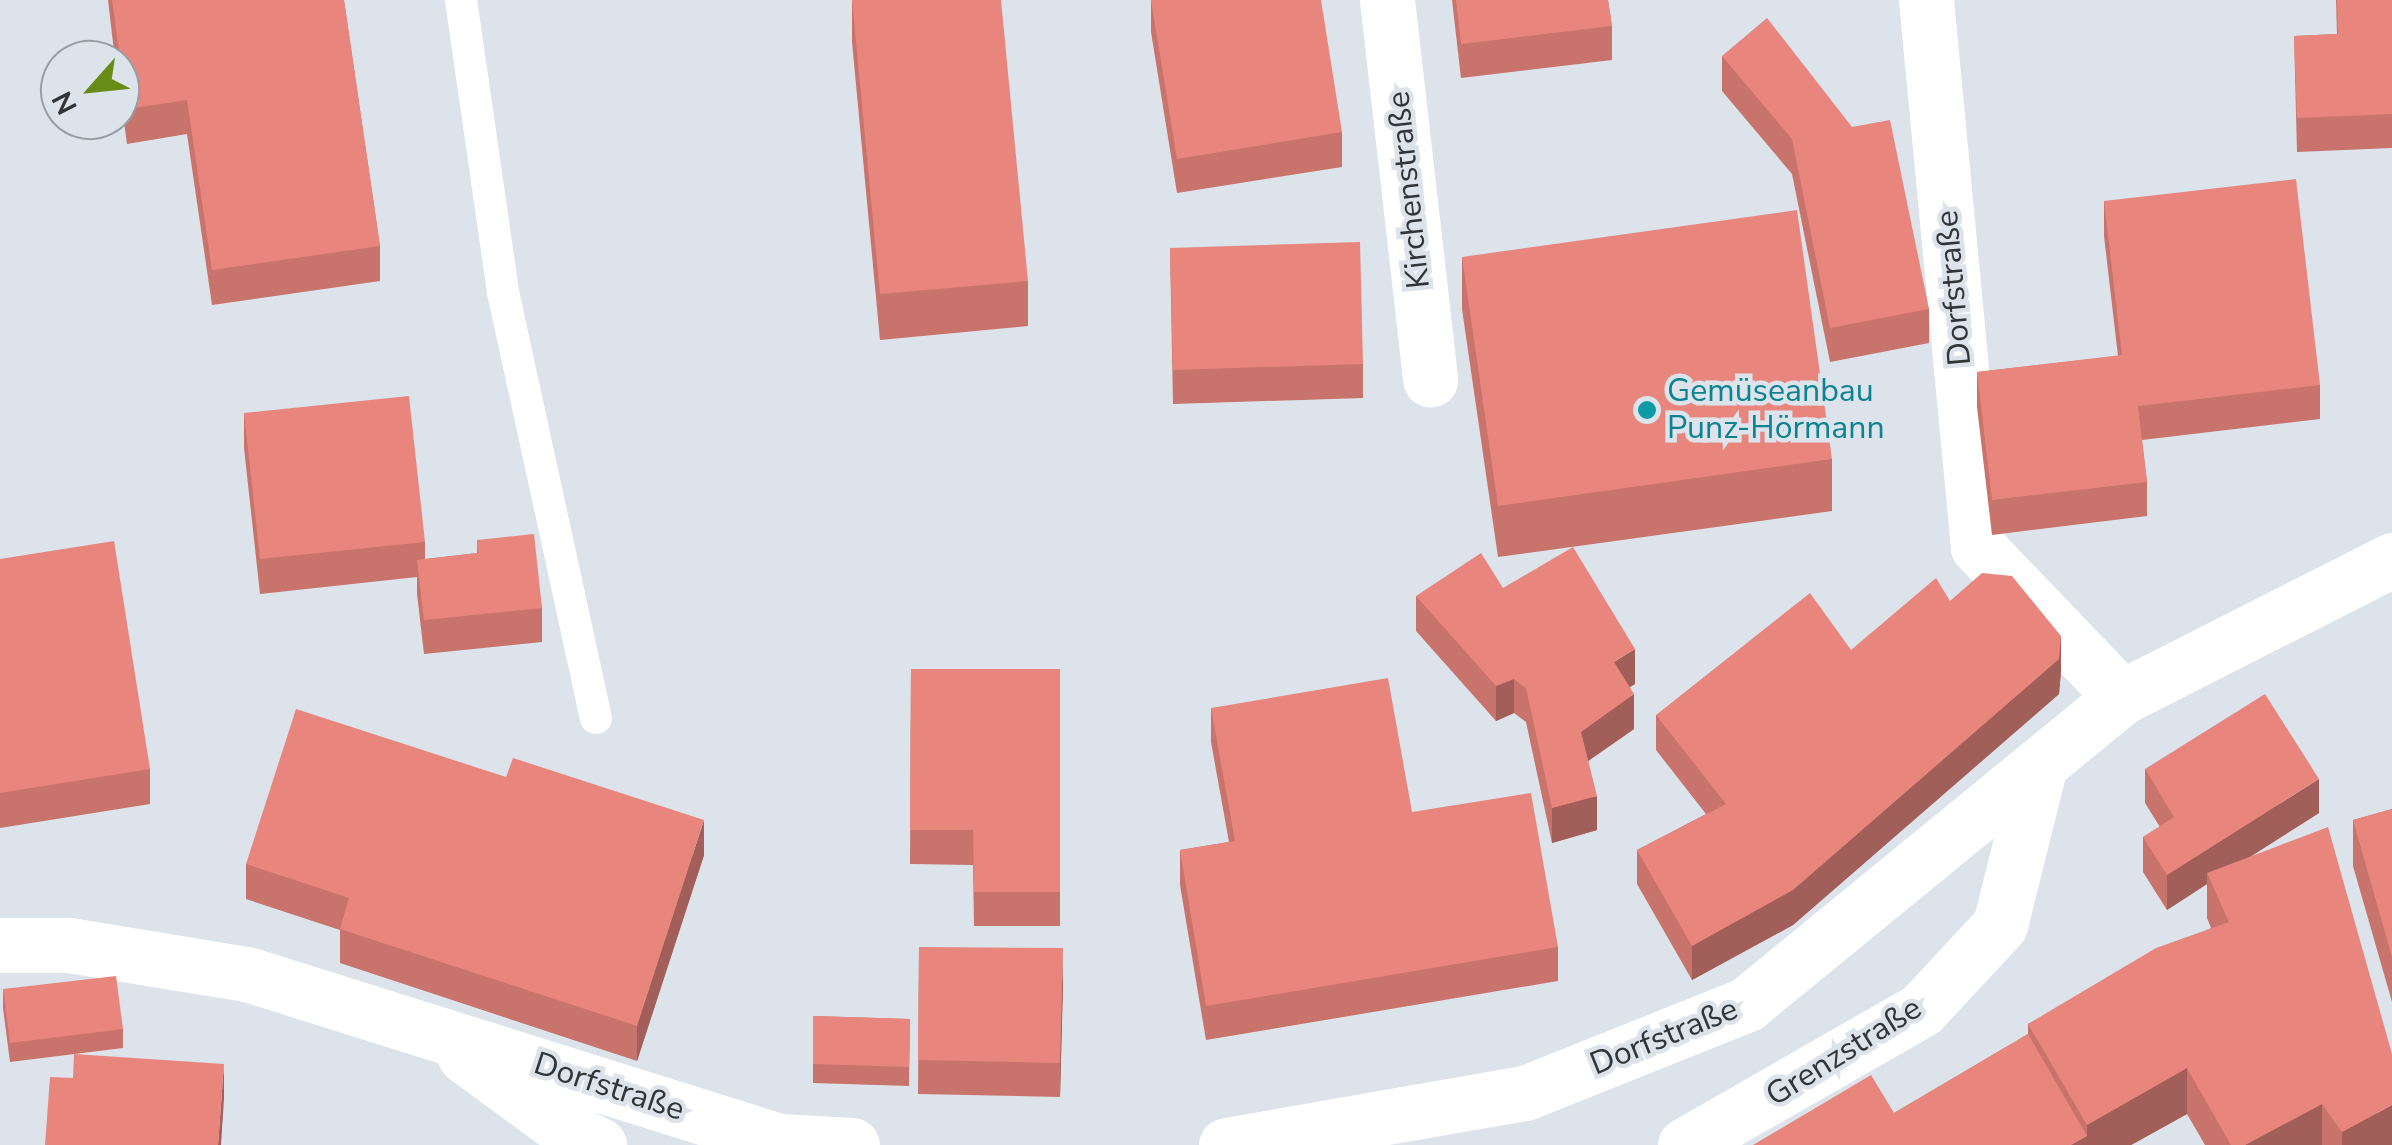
<!DOCTYPE html>
<meta charset="utf-8">
<style>
body{margin:0}
#map{position:relative;width:2392px;height:1145px;overflow:hidden;background:#dce3eb;font-family:"Nunito Sans",sans-serif}
div>[style]{position:absolute}
.lane>*{height:32px;margin:-16px;padding:0 16px;transform-origin:16px;border-radius:16px;background:#fff}
.street>*{height:55px;margin:-27.5px;padding:0 27.5px;transform-origin:27.5px;border-radius:27.5px;background:#fff}
.wall>*{inset:0;background:#c8736c}
.shaded-wall>*{inset:0;background:#a25e58}
.building>*{inset:0;background:#e8867d}
.dots>*{width:28px;height:28px;translate:-50% -50%;box-sizing:border-box;border:5px solid #dce3eb;border-radius:50%}
span{translate:-50% -50%;white-space:nowrap;text-align:center;line-height:1.15;-webkit-text-stroke:9px #dce3eb;paint-order:stroke}
.street-label{font-size:32px;color:#323538}
.culture-label{font-size:32px;color:#0d838f}
.left{translate:0 -50%;text-align:left}
.north{position:absolute;left:40px;top:40px;width:100px;height:100px;box-sizing:border-box;background:#dce3eb;border:2px solid #989da3;border-radius:50%;rotate:243deg;font-size:28px;font-weight:700;line-height:40px;text-align:center;color:#323538}
.north::after{content:'';display:block;margin:auto;width:35px;height:45px;background:#688c15;clip-path:polygon(50% 0,100% 100%,50% 72%,0 100%)}
</style>
<div id="map">
<div class="lane">
<i style="left:461px;top:0;width:295px;rotate:81.8deg"></i>
<i style="left:503px;top:292px;width:436px;rotate:77.7deg"></i>
</div>
<div class="street">
<i style="left:1387px;top:0;width:382px;rotate:83.5deg"></i>
<i style="left:1926px;top:0;width:549px;rotate:84.57deg"></i>
<i style="left:1978px;top:547px;width:208px;rotate:46.2deg"></i>
<i style="left:0;top:945px;width:69px"></i>
<i style="left:69px;top:945px;width:180px;rotate:9.3deg"></i>
<i style="left:247px;top:974px;width:558px;rotate:17.43deg"></i>
<i style="left:779px;top:1141px;width:73px;rotate:3.1deg"></i>
<i style="left:465px;top:1056px;width:117px;rotate:36.3deg"></i>
<i style="left:559px;top:1125px;width:45px;rotate:26.6deg"></i>
<i style="left:1226px;top:1145px;width:303px;rotate:-9.9deg"></i>
<i style="left:1525px;top:1093px;width:239px;rotate:-21.8deg"></i>
<i style="left:1747px;top:1004px;width:485px;rotate:-39.3deg"></i>
<i style="left:2122px;top:697px;width:303px;rotate:-26.9deg"></i>
<i style="left:1685px;top:1145px;width:273px;rotate:-29.8deg"></i>
<i style="left:1922px;top:1009px;width:115px;rotate:-47.1deg"></i>
<i style="left:2000px;top:925px;width:161px;rotate:-76deg"></i>
</div>
<div class="wall">
<i style="clip-path:polygon(108px 0,344px 0,380px 246px,380px 281px,212px 305px,187px 134px,127px 144px,120px 92px,120px 60px,115px 60px)"></i>
<i style="clip-path:polygon(852px 0,1028px 281px,1028px 326px,880px 340px,852px 42px)"></i>
<i style="clip-path:polygon(1151px 0,1342px 132px,1342px 167px,1177px 193px,1151px 32px)"></i>
<i style="clip-path:polygon(1452px 0,1608px 0,1612px 26px,1612px 60px,1461px 78px)"></i>
<i style="clip-path:polygon(2336px 0,2392px 0,2392px 148px,2297px 152px,2294px 36px,2337px 34px)"></i>
<i style="clip-path:polygon(1722px 56px,1852px 127px,1929px 309px,1929px 343px,1830px 362px,1792px 174px,1722px 91px)"></i>
<i style="clip-path:polygon(2104px 201px,2320px 385px,2320px 419px,2142px 440px,2147px 482px,2147px 516px,1992px 535px,1977px 407px,1977px 372px,2118px 356px,2104px 236px)"></i>
<i style="clip-path:polygon(1170px 248px,1363px 364px,1363px 398px,1173px 404px)"></i>
<i style="clip-path:polygon(1462px 257px,1832px 459px,1832px 511px,1498px 557px,1462px 309px)"></i>
<i style="clip-path:polygon(244px 413px,425px 542px,425px 559px,477px 553px,477px 540px,542px 608px,542px 642px,424px 654px,417px 594px,417px 577px,260px 594px,244px 448px)"></i>
<i style="clip-path:polygon(0 559px,150px 769px,150px 804px,0 828px)"></i>
<i style="clip-path:polygon(1503px 588px,1635px 684px,1630px 687px,1634px 729px,1588px 761px,1597px 830px,1552px 843px,1526px 722px,1514px 713px,1496px 721px,1416px 631px,1416px 596px)"></i>
<i style="clip-path:polygon(1851px 650px,2061px 671px,2059px 694px,1793px 925px,1692px 980px,1637px 884px,1637px 850px,1706px 814px,1656px 750px,1656px 715px)"></i>
<i style="clip-path:polygon(911px 669px,1060px 669px,1060px 926px,974px 926px,973px 865px,910px 864px)"></i>
<i style="clip-path:polygon(1211px 708px,1412px 812px,1558px 947px,1558px 981px,1206px 1040px,1180px 885px,1180px 850px,1229px 842px,1211px 742px)"></i>
<i style="clip-path:polygon(2145px 769px,2319px 813px,2251px 856px,2392px 1145px,2205px 1145px,2187px 1114px,2131px 1145px,1753px 1145px,1894px 1113px,2028px 1034px,2028px 1024px,2211px 928px,2207px 918px,2207px 884px,2167px 910px,2143px 872px,2143px 837px,2160px 827px,2145px 803px)"></i>
<i style="clip-path:polygon(2392px 809px,2392px 1002px,2353px 866px,2353px 820px)"></i>
<i style="clip-path:polygon(704px 855px,637px 1061px,340px 963px,340px 930px,246px 899px,246px 864px)"></i>
<i style="clip-path:polygon(919px 947px,1063px 982px,1060px 1097px,918px 1094px)"></i>
<i style="clip-path:polygon(3px 989px,123px 1029px,123px 1048px,10px 1062px,3px 1008px)"></i>
<i style="clip-path:polygon(813px 1016px,910px 1019px,909px 1086px,813px 1083px)"></i>
</div>
<div class="shaded-wall">
<i style="clip-path:polygon(2061px 636px,2061px 671px,2059px 694px,1793px 925px,1692px 980px,1692px 946px)"></i>
<i style="clip-path:polygon(1635px 649px,1635px 684px,1614px 697px,1614px 662px)"></i>
<i style="clip-path:polygon(1514px 679px,1514px 713px,1496px 721px,1496px 686px)"></i>
<i style="clip-path:polygon(1634px 694px,1634px 729px,1581px 766px,1581px 732px)"></i>
<i style="clip-path:polygon(2319px 779px,2319px 813px,2211px 882px,2207px 873px,2207px 884px,2167px 910px,2167px 875px)"></i>
<i style="clip-path:polygon(1597px 796px,1597px 830px,1552px 843px,1552px 808px)"></i>
<i style="clip-path:polygon(704px 820px,704px 855px,637px 1061px,637px 1026px)"></i>
<i style="clip-path:polygon(1063px 948px,1063px 982px,1060px 1097px,1060px 1063px)"></i>
<i style="clip-path:polygon(224px 1064px,224px 1098px,221px 1145px,218px 1145px)"></i>
<i style="clip-path:polygon(2187px 1068px,2187px 1114px,2131px 1145px,2087px 1145px,2087px 1125px)"></i>
<i style="clip-path:polygon(2322px 1104px,2322px 1145px,2245px 1145px)"></i>
<i style="clip-path:polygon(2392px 1105px,2392px 1145px,2342px 1145px,2342px 1132px)"></i>
<i style="clip-path:polygon(2087px 1136px,2087px 1145px,2071px 1145px)"></i>
</div>
<div class="building">
<i style="clip-path:polygon(112px 0,344px 0,380px 246px,212px 270px,187px 100px,127px 109px)"></i>
<i style="clip-path:polygon(852px 0,1001px 0,1028px 281px,880px 294px)"></i>
<i style="clip-path:polygon(1151px 0,1321px 0,1342px 132px,1177px 159px)"></i>
<i style="clip-path:polygon(1456px 0,1608px 0,1612px 26px,1461px 44px)"></i>
<i style="clip-path:polygon(2337px 0,2392px 0,2392px 114px,2297px 118px,2294px 36px,2338px 34px)"></i>
<i style="clip-path:polygon(1767px 18px,1852px 127px,1890px 120px,1929px 309px,1830px 328px,1792px 139px,1722px 56px)"></i>
<i style="clip-path:polygon(2296px 179px,2320px 385px,2138px 406px,2147px 482px,1992px 500px,1977px 372px,2122px 355px,2104px 201px)"></i>
<i style="clip-path:polygon(1797px 210px,1832px 459px,1498px 506px,1462px 257px)"></i>
<i style="clip-path:polygon(1360px 242px,1363px 364px,1173px 370px,1170px 248px)"></i>
<i style="clip-path:polygon(409px 396px,425px 542px,260px 559px,244px 413px)"></i>
<i style="clip-path:polygon(534px 534px,542px 608px,424px 620px,417px 560px,478px 553px,477px 540px)"></i>
<i style="clip-path:polygon(114px 541px,150px 769px,0 793px,0 559px)"></i>
<i style="clip-path:polygon(1573px 547px,1635px 649px,1614px 662px,1634px 694px,1581px 732px,1597px 796px,1552px 808px,1526px 688px,1514px 679px,1496px 686px,1416px 596px,1481px 553px,1503px 588px)"></i>
<i style="clip-path:polygon(1982px 573px,2012px 576px,2061px 636px,2059px 659px,1793px 890px,1692px 946px,1637px 850px,1726px 804px,1656px 715px,1810px 593px,1851px 650px,1936px 578px,1950px 601px)"></i>
<i style="clip-path:polygon(911px 669px,1060px 669px,1060px 892px,974px 892px,973px 830px,910px 830px)"></i>
<i style="clip-path:polygon(1388px 678px,1412px 812px,1531px 793px,1558px 947px,1206px 1006px,1180px 850px,1235px 841px,1211px 708px)"></i>
<i style="clip-path:polygon(2265px 694px,2319px 779px,2167px 875px,2143px 837px,2174px 817px,2145px 769px)"></i>
<i style="clip-path:polygon(296px 709px,506px 777px,513px 758px,704px 820px,637px 1026px,340px 929px,349px 898px,246px 864px)"></i>
<i style="clip-path:polygon(2392px 809px,2392px 957px,2353px 820px)"></i>
<i style="clip-path:polygon(2328px 827px,2392px 1054px,2392px 1105px,2342px 1132px,2322px 1104px,2245px 1145px,2231px 1145px,2187px 1068px,2087px 1125px,2028px 1024px,2156px 948px,2229px 922px,2207px 873px)"></i>
<i style="clip-path:polygon(919px 947px,1063px 948px,1060px 1063px,918px 1060px)"></i>
<i style="clip-path:polygon(116px 976px,123px 1029px,10px 1043px,3px 989px)"></i>
<i style="clip-path:polygon(813px 1016px,910px 1019px,909px 1067px,813px 1064px)"></i>
<i style="clip-path:polygon(2028px 1034px,2087px 1136px,2071px 1145px,1753px 1145px,1871px 1075px,1894px 1113px)"></i>
<i style="clip-path:polygon(74px 1054px,224px 1064px,218px 1145px,45px 1145px,50px 1077px,73px 1078px)"></i>
</div>
<div class="dots">
<i style="left:1647px;top:410px;background:#0f9aa8"></i>
</div>
<div class="street-label">
<span style="left:1409px;top:190px;rotate:-96deg">Kirchenstraße</span>
<span style="left:1954px;top:288px;rotate:-95deg">Dorfstraße</span>
<span style="left:1664px;top:1037px;rotate:-22deg">Dorfstraße</span>
<span style="left:1844px;top:1052px;rotate:-32deg">Grenzstraße</span>
<span style="left:609px;top:1087px;rotate:18deg">Dorfstraße</span>
</div>
<div class="culture-label">
<span class="left" style="left:1667px;top:410px">Gemüseanbau<br>Punz-Hörmann</span>
</div>
<div class="north">N</div>
</div>
